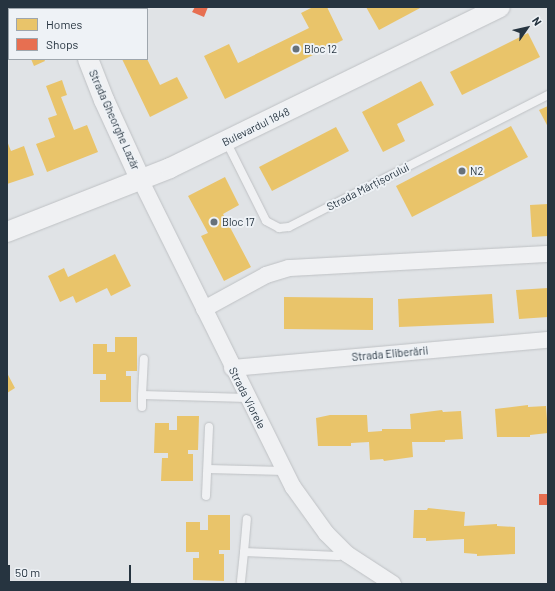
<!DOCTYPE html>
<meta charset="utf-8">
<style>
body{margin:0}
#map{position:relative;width:555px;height:591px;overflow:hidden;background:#e0e3e6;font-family:Barlow,sans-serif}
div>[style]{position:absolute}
.homes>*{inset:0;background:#e9c46a}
.shops>*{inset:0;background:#e76f51}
.roads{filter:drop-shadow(0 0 1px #bec1c4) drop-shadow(0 0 1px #bec1c4)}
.service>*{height:8px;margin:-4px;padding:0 4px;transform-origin:4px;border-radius:4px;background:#f0f1f3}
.minor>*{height:16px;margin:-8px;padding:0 8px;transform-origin:8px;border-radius:8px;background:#f0f1f3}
.tertiary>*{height:20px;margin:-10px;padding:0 10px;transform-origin:10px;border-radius:10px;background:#f0f1f3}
.dots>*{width:11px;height:11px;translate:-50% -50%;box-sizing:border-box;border:2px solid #eef2f6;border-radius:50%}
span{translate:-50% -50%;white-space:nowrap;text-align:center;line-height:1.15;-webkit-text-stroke:4px #eef2f6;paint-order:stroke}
.poi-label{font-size:11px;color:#263440}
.left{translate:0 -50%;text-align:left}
.street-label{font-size:11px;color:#263440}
.frame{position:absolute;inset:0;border:8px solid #263440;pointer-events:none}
.legend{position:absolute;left:8px;top:8px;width:140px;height:52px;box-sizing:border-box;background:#eef2f6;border:1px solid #9ea6ad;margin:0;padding:5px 7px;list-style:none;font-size:12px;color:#263440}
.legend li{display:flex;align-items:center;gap:8px;height:20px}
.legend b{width:20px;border:1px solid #9ea6ad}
.north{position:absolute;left:507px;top:8px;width:40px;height:40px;-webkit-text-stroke:3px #eef2f6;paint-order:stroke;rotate:56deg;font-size:11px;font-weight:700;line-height:16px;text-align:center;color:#263440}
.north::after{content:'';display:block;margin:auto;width:14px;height:18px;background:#263440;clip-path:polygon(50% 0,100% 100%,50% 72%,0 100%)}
.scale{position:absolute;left:8px;top:565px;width:123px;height:18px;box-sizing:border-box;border:2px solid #263440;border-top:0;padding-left:5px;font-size:12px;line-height:14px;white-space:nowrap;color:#263440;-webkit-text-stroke:3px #eef2f6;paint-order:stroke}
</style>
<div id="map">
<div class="homes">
<i style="clip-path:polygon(107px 7px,134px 7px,135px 9px,107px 9px)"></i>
<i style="clip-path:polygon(313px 7px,327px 7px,343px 40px,225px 99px,204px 56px,229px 44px,238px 63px,309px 28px,301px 13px)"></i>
<i style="clip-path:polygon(366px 7px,422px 7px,379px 30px)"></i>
<i style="clip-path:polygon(9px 26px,9px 57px,7px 58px,7px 27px)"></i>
<i style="clip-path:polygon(528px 33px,540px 57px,462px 95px,450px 72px)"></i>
<i style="clip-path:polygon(31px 59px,44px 59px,45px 61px,34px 66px)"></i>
<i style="clip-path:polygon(122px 59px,147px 59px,160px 85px,177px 77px,188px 98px,150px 117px)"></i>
<i style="clip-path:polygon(62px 80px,67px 95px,61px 97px,74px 130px,87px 125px,98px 152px,47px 172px,36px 144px,55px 137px,48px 118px,57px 115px,46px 86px)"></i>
<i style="clip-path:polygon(421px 81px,434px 105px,397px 124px,405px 141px,383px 152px,362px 112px)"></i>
<i style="clip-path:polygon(548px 106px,548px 127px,539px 110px)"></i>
<i style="clip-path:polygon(511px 126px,528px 157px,412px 217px,396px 186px)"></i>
<i style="clip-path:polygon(336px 127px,349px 151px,272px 191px,259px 167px)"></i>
<i style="clip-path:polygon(7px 141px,11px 151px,24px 146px,34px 175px,7px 184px)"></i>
<i style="clip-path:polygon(225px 177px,239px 205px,223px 214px,251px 267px,224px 281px,201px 236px,208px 233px,188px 196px)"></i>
<i style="clip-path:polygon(548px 204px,548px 236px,532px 237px,530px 205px)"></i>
<i style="clip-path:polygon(115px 254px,131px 286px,111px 296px,107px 288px,76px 303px,73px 296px,60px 302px,48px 276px,64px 268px,68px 277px)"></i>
<i style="clip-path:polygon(548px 288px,548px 317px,519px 319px,516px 290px)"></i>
<i style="clip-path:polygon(492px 294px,494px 323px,399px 327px,398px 299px)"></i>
<i style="clip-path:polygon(284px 297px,373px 298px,373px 330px,284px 329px)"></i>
<i style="clip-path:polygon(115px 337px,137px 337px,137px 371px,126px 371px,126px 376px,131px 376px,131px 402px,100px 402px,100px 380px,106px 380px,106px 374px,93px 374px,93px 344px,107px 344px,107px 352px,115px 352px)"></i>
<i style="clip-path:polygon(7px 373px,15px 388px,7px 393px)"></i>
<i style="clip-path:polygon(528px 405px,528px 407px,546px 406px,548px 433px,530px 435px,530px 437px,497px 437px,495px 409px)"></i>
<i style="clip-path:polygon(442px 410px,443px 412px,461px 411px,463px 439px,445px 440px,445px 442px,412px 442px,413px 457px,384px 461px,383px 459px,370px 460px,369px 442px,351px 443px,351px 446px,318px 446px,316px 418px,330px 415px,367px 415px,368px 432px,382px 431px,382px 429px,411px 429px,410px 414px)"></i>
<i style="clip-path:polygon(177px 416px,199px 416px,198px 450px,188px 450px,188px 454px,193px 454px,193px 481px,161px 481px,162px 458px,168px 458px,168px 453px,154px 453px,155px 423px,169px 423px,169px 430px,177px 430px)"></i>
<i style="clip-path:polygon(428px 508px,465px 512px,464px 526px,497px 524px,497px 526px,515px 527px,515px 554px,477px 556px,477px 554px,464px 553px,464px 539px,426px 541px,426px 538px,413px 538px,414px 510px,427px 510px)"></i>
<i style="clip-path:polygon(208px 515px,230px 515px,230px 550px,219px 550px,219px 554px,224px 554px,224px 581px,193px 580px,193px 558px,199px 558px,199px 552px,186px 552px,186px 522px,200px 522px,200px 530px,208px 530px)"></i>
</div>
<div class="shops">
<i style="clip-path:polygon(195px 7px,208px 7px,204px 17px,192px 12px)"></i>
<i style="clip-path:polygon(539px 494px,548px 494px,548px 505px,539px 505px)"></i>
</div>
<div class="roads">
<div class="service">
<i style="left:226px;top:141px;width:89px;rotate:63.4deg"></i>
<i style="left:266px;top:221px;width:15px;rotate:28deg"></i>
<i style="left:279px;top:228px;width:10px;rotate:-6deg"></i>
<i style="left:289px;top:227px;width:291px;rotate:-27deg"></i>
<i style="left:142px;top:395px;width:36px;rotate:-87deg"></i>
<i style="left:142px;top:407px;width:12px;rotate:-90deg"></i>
<i style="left:142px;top:395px;width:105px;rotate:1.6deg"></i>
<i style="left:208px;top:469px;width:76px;rotate:1.5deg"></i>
<i style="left:206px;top:496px;width:69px;rotate:-87.5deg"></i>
<i style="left:244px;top:552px;width:33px;rotate:-85deg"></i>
<i style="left:241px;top:581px;width:29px;rotate:-84deg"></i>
<i style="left:244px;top:552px;width:94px;rotate:2.4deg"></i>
<i style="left:338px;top:556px;width:8px;rotate:-14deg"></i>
</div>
<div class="minor">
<i style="left:16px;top:9px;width:5px;rotate:-22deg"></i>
<i style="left:141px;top:181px;width:342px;rotate:63.6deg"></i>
<i style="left:293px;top:487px;width:57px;rotate:54.3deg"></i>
<i style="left:326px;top:533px;width:30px;rotate:45deg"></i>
<i style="left:347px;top:554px;width:55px;rotate:33.1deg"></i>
<i style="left:204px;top:309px;width:71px;rotate:-28.7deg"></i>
<i style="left:266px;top:275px;width:24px;rotate:-17deg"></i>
<i style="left:289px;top:268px;width:259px;rotate:-3.1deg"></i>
<i style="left:232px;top:368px;width:317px;rotate:-5.1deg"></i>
</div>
<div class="tertiary">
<i style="left:72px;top:7px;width:2px;rotate:90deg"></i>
<i style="left:88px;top:59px;width:44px;rotate:68.7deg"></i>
<i style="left:104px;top:100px;width:89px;rotate:65.4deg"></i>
<i style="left:7px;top:232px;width:175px;rotate:-21.4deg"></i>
<i style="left:170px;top:168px;width:367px;rotate:-26deg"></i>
</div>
</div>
<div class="dots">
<i style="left:296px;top:49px;background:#67717a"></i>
<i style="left:462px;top:171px;background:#67717a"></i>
<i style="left:214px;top:222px;background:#67717a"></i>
</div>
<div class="poi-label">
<span class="left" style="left:304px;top:49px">Bloc 12</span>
<span class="left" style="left:470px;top:171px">N2</span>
<span class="left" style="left:222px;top:222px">Bloc 17</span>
</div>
<div class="street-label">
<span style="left:114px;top:120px;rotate:66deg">Strada Gheorghe Lazăr</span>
<span style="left:256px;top:127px;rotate:-26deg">Bulevardul 1848</span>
<span style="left:368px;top:187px;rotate:-27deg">Strada Mărțișorului</span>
<span style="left:390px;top:354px;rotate:-5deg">Strada Eliberării</span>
<span style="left:247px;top:398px;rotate:63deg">Strada Viorele</span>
</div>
<div class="frame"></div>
<ul class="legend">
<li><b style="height:11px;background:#e9c46a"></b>Homes</li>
<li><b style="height:11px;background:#e76f51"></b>Shops</li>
</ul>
<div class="north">N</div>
<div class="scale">50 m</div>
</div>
